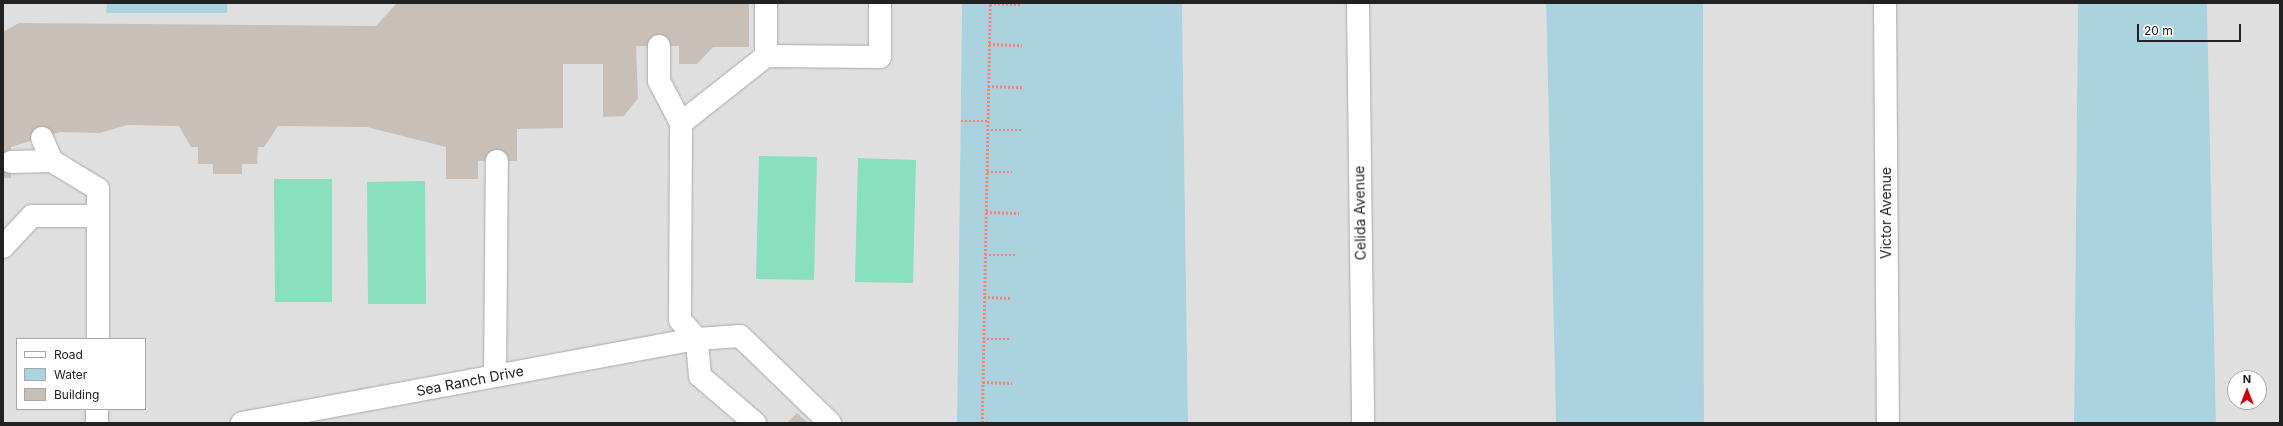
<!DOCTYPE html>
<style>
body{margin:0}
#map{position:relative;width:2283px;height:426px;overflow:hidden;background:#f2efe9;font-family:Inter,sans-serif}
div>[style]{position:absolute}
.residential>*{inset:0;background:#e0dfdf}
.pitch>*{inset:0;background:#88e0be}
.water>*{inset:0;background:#aad3df}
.building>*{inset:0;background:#c7bfb8}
.path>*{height:2.5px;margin-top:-1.25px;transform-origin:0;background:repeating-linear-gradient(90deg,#fa8072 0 2px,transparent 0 4px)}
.roads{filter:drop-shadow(0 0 1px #a9a9a9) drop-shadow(0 0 1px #a9a9a9)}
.minor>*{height:22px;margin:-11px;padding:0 11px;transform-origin:11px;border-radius:11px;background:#fff}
span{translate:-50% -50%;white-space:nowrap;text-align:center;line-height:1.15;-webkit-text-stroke:4px #fff;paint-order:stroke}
.street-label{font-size:14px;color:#222}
.frame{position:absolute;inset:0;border:4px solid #222;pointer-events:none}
.legend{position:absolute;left:16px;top:338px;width:130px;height:72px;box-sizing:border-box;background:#fff;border:1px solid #a7a7a7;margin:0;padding:5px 7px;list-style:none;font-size:12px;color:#222}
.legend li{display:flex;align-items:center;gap:8px;height:20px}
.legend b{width:20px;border:1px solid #a7a7a7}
.north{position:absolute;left:2227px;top:370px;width:40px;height:40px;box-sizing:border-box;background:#fff;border:1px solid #a7a7a7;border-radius:50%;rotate:0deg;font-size:11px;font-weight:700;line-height:16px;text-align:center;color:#222}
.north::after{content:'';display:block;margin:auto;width:14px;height:18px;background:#d40000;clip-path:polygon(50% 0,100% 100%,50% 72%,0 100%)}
.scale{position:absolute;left:2137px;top:24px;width:104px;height:18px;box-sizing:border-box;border:2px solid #222;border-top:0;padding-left:5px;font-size:12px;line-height:14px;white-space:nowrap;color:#222;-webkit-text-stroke:3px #fff;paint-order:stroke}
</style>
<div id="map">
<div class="residential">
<i style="clip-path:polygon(evenodd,3px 3px,962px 3px,957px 423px,3px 423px,3px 3px,17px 339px,145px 339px,145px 409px,17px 409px,17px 339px)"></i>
<i style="clip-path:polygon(1182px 3px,1546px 3px,1556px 423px,1188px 423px)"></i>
<i style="clip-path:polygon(1703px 3px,2078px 3px,2074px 423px,1704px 423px)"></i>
<i style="clip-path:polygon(evenodd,2207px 3px,2280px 3px,2280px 423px,2216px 423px,2207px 3px,2235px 378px,2259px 378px,2259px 402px,2235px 402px,2235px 378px)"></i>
</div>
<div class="pitch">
<i style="clip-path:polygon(759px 156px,817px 157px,814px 280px,756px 279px)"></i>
<i style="clip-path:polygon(858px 158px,916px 160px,913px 283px,855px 282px)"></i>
<i style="clip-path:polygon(274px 179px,332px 179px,332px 302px,275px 302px)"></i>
<i style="clip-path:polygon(425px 181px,426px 304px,368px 304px,367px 182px)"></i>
</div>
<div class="water">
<i style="clip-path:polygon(107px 3px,227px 3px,227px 13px,106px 13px)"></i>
<i style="clip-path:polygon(962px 3px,1182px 3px,1188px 423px,957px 423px)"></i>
<i style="clip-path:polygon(1546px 3px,1703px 3px,1704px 423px,1556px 423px)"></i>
<i style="clip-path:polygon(2078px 3px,2207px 3px,2216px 423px,2074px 423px)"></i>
</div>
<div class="building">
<i style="clip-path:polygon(397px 3px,749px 3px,749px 47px,713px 47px,697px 64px,679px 64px,679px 46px,636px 46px,638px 98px,624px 116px,603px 117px,603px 64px,563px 64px,563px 128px,517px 129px,517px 161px,478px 161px,478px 179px,446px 179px,446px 147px,367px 127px,278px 126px,264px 147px,258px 147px,257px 164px,242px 164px,242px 174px,213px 174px,213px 164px,198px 164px,198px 147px,191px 147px,179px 126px,127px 125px,100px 133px,60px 132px,11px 147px,11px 178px,3px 178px,3px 32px,19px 23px,376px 26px)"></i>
<i style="clip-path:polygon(797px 413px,808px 423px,787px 423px)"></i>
</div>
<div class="path">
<i style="left:990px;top:3px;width:31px;rotate:2deg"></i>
<i style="left:989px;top:44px;width:33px;rotate:2deg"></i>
<i style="left:988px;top:86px;width:34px;rotate:2deg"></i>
<i style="left:961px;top:121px;width:26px"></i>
<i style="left:987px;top:130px;width:34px"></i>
<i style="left:987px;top:172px;width:25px"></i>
<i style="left:986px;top:212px;width:33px;rotate:2deg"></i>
<i style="left:985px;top:255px;width:32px"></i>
<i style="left:984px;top:297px;width:28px;rotate:2deg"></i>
<i style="left:983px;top:339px;width:28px"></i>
<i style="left:983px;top:382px;width:29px;rotate:2deg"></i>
<i style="left:982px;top:422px;width:10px;rotate:6deg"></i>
<i style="left:982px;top:423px;width:420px;rotate:-88.9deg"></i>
</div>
<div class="roads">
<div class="minor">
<i style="left:766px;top:3px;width:53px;rotate:90deg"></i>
<i style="left:766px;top:56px;width:114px;rotate:0.5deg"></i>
<i style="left:880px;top:57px;width:54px;rotate:-90deg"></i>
<i style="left:1358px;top:3px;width:420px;rotate:89.3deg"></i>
<i style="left:1885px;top:3px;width:420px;rotate:89.6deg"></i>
<i style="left:659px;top:46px;width:35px;rotate:90deg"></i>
<i style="left:659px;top:81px;width:47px;rotate:62.4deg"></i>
<i style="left:42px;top:138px;width:25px;rotate:67deg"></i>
<i style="left:11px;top:162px;width:41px;rotate:-1.4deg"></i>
<i style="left:52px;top:161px;width:54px;rotate:31.3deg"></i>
<i style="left:98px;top:189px;width:150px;rotate:90deg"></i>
<i style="left:3px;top:247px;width:42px;rotate:-46.9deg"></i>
<i style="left:32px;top:216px;width:66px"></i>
<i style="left:697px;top:339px;width:25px;rotate:-132deg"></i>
<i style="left:680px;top:320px;width:197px;rotate:-89.7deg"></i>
<i style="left:681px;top:123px;width:108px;rotate:-38.2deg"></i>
<i style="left:495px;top:376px;width:215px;rotate:-89.5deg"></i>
<i style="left:97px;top:423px;width:14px;rotate:-90deg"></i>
<i style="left:242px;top:423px;width:463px;rotate:-10.5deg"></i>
<i style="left:755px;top:423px;width:72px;rotate:-139.5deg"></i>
<i style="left:700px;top:376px;width:37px;rotate:-95deg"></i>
<i style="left:697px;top:339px;width:43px;rotate:-4deg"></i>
<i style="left:740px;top:336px;width:125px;rotate:44deg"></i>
</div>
</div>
<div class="street-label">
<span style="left:1360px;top:213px;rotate:-91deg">Celida Avenue</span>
<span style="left:1886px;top:213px;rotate:-90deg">Victor Avenue</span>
<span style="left:470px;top:381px;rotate:-11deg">Sea Ranch Drive</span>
</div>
<div class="frame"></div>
<ul class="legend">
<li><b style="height:5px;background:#fff"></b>Road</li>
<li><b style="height:11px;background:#aad3df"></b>Water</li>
<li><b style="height:11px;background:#c7bfb8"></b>Building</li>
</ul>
<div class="north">N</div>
<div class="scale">20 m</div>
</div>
